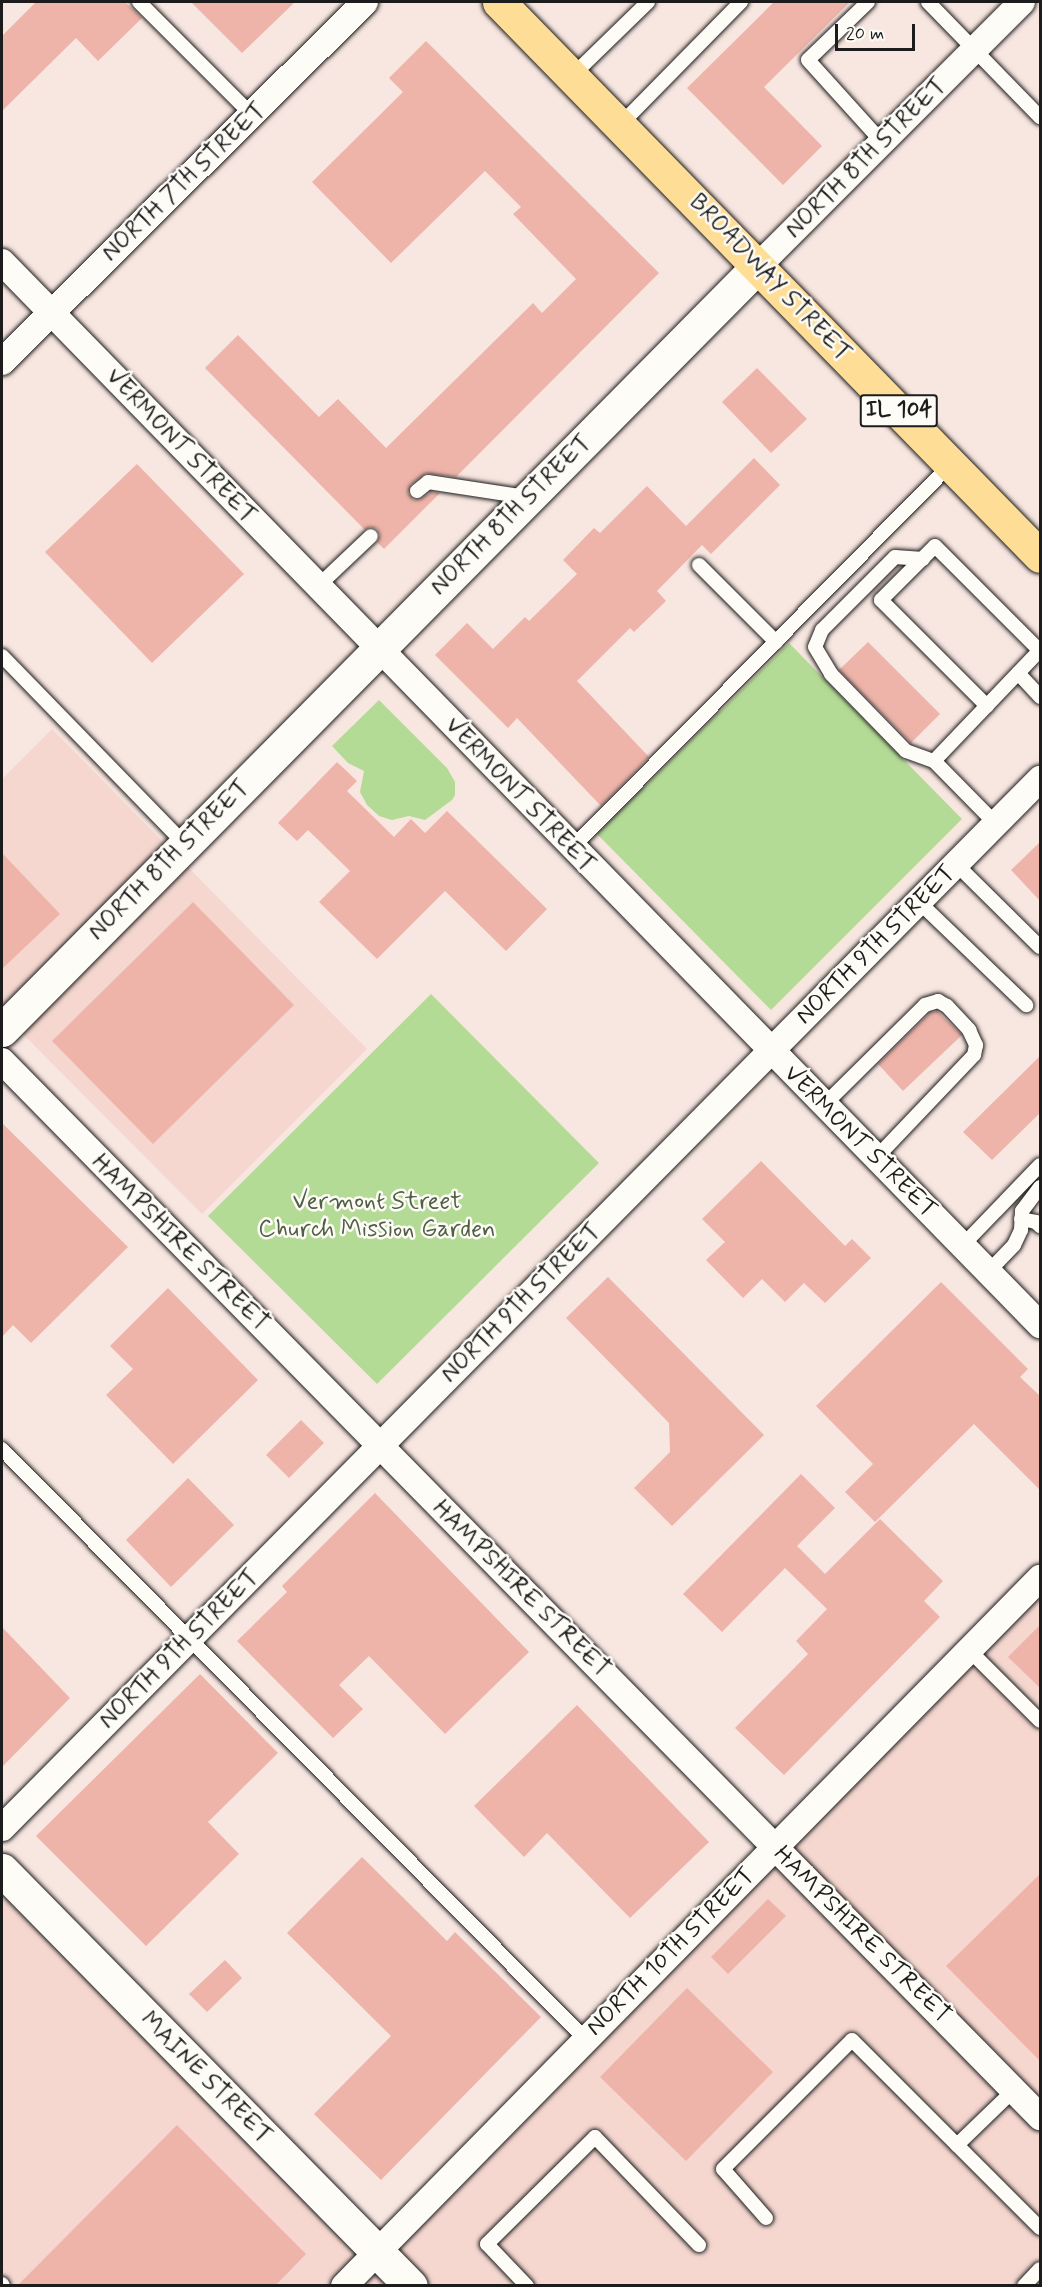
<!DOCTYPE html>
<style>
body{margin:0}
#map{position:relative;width:1042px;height:2287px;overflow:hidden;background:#f8e6e0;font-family:Mynerve,sans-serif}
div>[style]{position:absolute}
.built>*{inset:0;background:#f5d7d0}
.green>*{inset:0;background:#b4db96}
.building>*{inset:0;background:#eeb4aa}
.roads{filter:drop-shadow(0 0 2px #1c1c1c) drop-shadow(0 0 2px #1c1c1c)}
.service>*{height:14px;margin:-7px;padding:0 7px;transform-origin:7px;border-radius:7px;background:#fdfcf7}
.minor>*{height:26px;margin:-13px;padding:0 13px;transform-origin:13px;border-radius:13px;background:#fdfcf7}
.tertiary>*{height:33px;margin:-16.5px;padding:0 16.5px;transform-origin:16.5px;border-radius:16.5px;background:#fdfcf7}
.primary>*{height:33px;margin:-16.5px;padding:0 16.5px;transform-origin:16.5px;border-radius:16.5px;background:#fedd96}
span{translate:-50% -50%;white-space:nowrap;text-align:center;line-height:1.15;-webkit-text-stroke:5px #fdfcf7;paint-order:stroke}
.shield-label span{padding:2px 4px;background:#fdfcf7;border:2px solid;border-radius:4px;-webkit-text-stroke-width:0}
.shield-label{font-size:22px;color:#1c1c1c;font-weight:700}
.street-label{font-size:24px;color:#1c1c1c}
.park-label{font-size:24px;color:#515f47}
.frame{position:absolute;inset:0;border:3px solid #1c1c1c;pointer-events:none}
.scale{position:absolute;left:835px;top:24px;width:80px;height:27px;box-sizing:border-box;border:3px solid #1c1c1c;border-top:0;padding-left:8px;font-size:18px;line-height:21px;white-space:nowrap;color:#1c1c1c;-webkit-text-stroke:4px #fdfcf7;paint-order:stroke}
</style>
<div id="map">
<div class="built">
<i style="clip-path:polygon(52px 729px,367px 1049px,202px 1214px,2px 1013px,2px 779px)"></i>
<i style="clip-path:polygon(1040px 1578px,1040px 2285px,2px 2285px,2px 1870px,378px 2251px)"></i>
</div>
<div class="green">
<i style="clip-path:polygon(789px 643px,962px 819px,771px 1010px,597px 834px)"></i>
<i style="clip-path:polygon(379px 700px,447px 768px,455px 782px,455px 795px,452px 800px,425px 820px,409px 816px,392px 820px,379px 816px,367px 805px,360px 792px,364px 771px,348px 763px,332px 746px)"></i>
<i style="clip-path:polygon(431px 994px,599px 1163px,377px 1384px,208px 1216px)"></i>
</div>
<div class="building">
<i style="clip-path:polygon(36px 2px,125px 2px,142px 18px,98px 61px,76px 38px,2px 111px,2px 36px)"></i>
<i style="clip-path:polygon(191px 2px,295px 2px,242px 53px)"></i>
<i style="clip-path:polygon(774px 2px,850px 2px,764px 87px,822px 146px,783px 185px,687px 88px)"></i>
<i style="clip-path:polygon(426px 41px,659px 273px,456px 477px,426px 473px,411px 484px,408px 493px,414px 500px,422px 498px,431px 492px,440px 493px,384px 549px,377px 542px,380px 535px,377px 529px,370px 527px,365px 530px,205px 368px,238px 335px,319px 417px,338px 399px,386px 448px,533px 303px,542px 313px,576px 279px,513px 214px,521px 207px,485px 171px,391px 263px,312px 182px,403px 92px,389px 78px)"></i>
<i style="clip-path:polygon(757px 368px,807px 419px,771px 453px,722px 402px)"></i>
<i style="clip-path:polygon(754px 458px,780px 485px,711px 554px,702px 545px,657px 591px,666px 601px,634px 632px,630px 628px,577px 681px,649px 757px,601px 806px,517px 718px,508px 728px,435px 655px,467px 623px,493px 649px,525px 617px,529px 621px,577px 574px,563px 560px,594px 528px,600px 533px,647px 486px,686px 526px)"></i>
<i style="clip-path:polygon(137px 464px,244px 574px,152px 663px,45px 552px)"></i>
<i style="clip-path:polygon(868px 642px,940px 714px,911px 743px,839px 670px)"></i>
<i style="clip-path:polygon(337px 762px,357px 781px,347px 791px,394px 837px,411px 819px,425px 833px,447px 811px,547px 909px,506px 951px,445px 891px,377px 959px,319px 902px,350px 871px,308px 830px,297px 841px,278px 823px)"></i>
<i style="clip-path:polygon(1041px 841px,1041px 902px,1011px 870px)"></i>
<i style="clip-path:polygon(2px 853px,60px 914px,2px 969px)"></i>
<i style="clip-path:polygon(193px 902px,294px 1005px,153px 1144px,52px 1041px)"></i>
<i style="clip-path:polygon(937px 1011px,962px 1035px,903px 1091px,878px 1064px,930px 1013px)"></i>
<i style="clip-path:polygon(1041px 1055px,1041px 1112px,992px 1160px,963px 1132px)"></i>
<i style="clip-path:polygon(2px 1123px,128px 1247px,31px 1343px,13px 1325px,2px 1337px)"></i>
<i style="clip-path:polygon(761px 1161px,845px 1246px,852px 1239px,871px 1258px,825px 1303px,804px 1283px,785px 1302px,762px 1279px,743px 1298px,706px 1260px,725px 1242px,702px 1219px)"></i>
<i style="clip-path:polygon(608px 1277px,764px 1435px,672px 1526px,634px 1488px,670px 1452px,669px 1423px,566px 1318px)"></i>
<i style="clip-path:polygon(941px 1282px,1028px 1369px,1020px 1377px,1041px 1397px,1041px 1491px,974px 1424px,875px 1522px,845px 1492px,873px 1464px,816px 1406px)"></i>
<i style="clip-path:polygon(168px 1288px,258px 1380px,173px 1464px,106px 1395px,133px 1369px,110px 1346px)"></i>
<i style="clip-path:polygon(301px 1420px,324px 1443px,289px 1478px,266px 1455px)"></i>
<i style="clip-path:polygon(801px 1474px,835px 1508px,797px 1546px,825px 1574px,880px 1519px,943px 1581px,924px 1601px,940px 1617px,784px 1775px,735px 1728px,808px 1654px,796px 1641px,827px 1609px,785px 1568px,722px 1632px,683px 1594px)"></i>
<i style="clip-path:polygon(188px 1478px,234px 1525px,171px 1587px,126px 1540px)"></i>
<i style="clip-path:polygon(375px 1493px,529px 1652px,445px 1734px,369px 1656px,339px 1685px,363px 1709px,333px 1738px,237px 1641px,287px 1592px,282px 1586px)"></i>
<i style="clip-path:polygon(1041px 1624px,1041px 1689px,1008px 1657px)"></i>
<i style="clip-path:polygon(2px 1627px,70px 1698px,2px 1767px)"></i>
<i style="clip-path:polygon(200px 1674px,278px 1753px,208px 1822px,239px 1854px,146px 1946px,36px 1836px)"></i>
<i style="clip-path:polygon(577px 1705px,709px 1842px,630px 1918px,547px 1833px,524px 1857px,474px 1806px)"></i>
<i style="clip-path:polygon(362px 1857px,447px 1941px,455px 1932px,541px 2017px,381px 2180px,314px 2114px,391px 2036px,287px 1933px)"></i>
<i style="clip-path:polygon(1041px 1873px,1041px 2062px,946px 1966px)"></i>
<i style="clip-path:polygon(768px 1899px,786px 1916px,728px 1974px,711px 1957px)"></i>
<i style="clip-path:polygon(225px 1960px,242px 1978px,207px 2012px,189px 1994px)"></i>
<i style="clip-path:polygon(687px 1988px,773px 2072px,686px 2161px,600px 2077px)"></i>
<i style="clip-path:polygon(177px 2125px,306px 2254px,275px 2286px,17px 2286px)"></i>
</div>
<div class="roads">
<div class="service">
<i style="left:139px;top:2px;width:160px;rotate:45deg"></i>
<i style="left:868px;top:2px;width:83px;rotate:136deg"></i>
<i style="left:808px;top:60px;width:110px;rotate:47.9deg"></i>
<i style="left:928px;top:2px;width:161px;rotate:45.8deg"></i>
<i style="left:572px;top:76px;width:106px;rotate:-44.2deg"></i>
<i style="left:620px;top:125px;width:173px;rotate:-45.5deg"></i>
<i style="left:417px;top:491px;width:14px;rotate:-39deg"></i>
<i style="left:428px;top:482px;width:99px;rotate:8.7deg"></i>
<i style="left:923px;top:559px;width:28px;rotate:-176deg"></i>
<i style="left:895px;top:557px;width:103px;rotate:135deg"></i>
<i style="left:822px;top:630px;width:18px;rotate:112deg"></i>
<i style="left:815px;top:647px;width:31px;rotate:59deg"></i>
<i style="left:831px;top:674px;width:107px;rotate:45.8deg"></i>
<i style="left:906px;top:751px;width:30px;rotate:20deg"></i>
<i style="left:699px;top:565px;width:109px;rotate:45deg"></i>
<i style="left:317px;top:587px;width:74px;rotate:-43.4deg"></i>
<i style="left:2px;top:656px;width:262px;rotate:45.8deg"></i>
<i style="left:1018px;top:673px;width:33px;rotate:47deg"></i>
<i style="left:987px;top:706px;width:150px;rotate:-135deg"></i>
<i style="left:881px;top:600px;width:76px;rotate:-45deg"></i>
<i style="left:935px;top:546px;width:148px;rotate:45deg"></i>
<i style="left:996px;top:824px;width:88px;rotate:-134.5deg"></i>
<i style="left:934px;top:761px;width:153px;rotate:-46.3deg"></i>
<i style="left:572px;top:848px;width:540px;rotate:-45.38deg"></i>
<i style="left:956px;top:864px;width:118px;rotate:44.7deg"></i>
<i style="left:919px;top:902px;width:149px;rotate:43.9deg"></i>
<i style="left:824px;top:1105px;width:142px;rotate:-44.7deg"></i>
<i style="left:925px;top:1005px;width:14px;rotate:-17deg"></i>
<i style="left:938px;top:1001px;width:10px;rotate:29deg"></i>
<i style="left:947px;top:1006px;width:33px;rotate:47deg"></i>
<i style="left:969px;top:1030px;width:17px;rotate:65deg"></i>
<i style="left:976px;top:1045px;width:10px;rotate:101deg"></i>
<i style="left:974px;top:1055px;width:142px;rotate:133.6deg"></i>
<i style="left:1021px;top:1219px;width:15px;rotate:11deg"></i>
<i style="left:1036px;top:1222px;width:6px;rotate:45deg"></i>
<i style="left:962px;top:1246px;width:112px;rotate:-46.1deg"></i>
<i style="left:988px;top:1272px;width:37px;rotate:-46deg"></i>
<i style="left:1014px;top:1245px;width:17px;rotate:-65deg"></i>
<i style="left:1021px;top:1230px;width:19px;rotate:-87deg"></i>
<i style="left:1022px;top:1211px;width:30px;rotate:-53deg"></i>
<i style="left:2px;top:1449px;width:829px;rotate:45.34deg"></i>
<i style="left:969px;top:1650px;width:100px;rotate:45deg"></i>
<i style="left:957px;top:2145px;width:79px;rotate:-44deg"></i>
<i style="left:766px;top:2218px;width:65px;rotate:-131.3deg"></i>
<i style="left:723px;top:2169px;width:182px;rotate:-45deg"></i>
<i style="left:852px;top:2040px;width:266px;rotate:45deg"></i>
<i style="left:2px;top:2284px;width:2px;rotate:63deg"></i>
<i style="left:527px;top:2286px;width:58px;rotate:-133.6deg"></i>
<i style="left:487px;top:2244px;width:152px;rotate:-44.7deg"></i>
<i style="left:595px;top:2137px;width:150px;rotate:46.1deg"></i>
<i style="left:1024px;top:2286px;width:23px;rotate:-47deg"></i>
</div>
<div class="minor">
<i style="left:2px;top:262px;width:1486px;rotate:45.68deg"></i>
<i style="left:758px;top:266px;width:373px;rotate:-45deg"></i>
<i style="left:2px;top:362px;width:511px;rotate:-44.76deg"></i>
<i style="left:2px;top:1061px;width:1481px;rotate:45.49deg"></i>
<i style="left:2px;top:1828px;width:1476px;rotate:-45.3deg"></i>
<i style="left:344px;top:2286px;width:993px;rotate:-45.49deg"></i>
</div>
<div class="tertiary">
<i style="left:2px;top:1030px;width:1075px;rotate:-45.3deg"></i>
<i style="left:2px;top:1870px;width:583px;rotate:45.49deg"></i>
</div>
<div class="primary">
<i style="left:499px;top:2px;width:774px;rotate:45.68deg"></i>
</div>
</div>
<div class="shield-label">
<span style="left:899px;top:411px">IL 104</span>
</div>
<div class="street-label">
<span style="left:866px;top:158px;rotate:-45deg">NORTH 8TH STREET</span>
<span style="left:184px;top:182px;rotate:-44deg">NORTH 7TH STREET</span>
<span style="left:770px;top:278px;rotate:46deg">BROADWAY STREET</span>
<span style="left:181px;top:446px;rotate:46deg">VERMONT STREET</span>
<span style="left:511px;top:515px;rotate:-45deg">NORTH 8TH STREET</span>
<span style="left:520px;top:795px;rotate:46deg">VERMONT STREET</span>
<span style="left:169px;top:860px;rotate:-45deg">NORTH 8TH STREET</span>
<span style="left:876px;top:945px;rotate:-45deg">NORTH 9TH STREET</span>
<span style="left:860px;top:1142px;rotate:45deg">VERMONT STREET</span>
<span style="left:180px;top:1243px;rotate:45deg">HAMPSHIRE STREET</span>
<span style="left:521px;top:1303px;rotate:-45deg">NORTH 9TH STREET</span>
<span style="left:521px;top:1589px;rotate:45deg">HAMPSHIRE STREET</span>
<span style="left:179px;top:1649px;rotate:-45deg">NORTH 9TH STREET</span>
<span style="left:862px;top:1935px;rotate:45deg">HAMPSHIRE STREET</span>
<span style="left:671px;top:1952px;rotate:-45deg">NORTH 10TH STREET</span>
<span style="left:206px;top:2078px;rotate:45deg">MAINE STREET</span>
</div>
<div class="park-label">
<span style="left:377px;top:1216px">Vermont Street<br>Church Mission Garden</span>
</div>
<div class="frame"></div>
<div class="scale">20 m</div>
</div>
